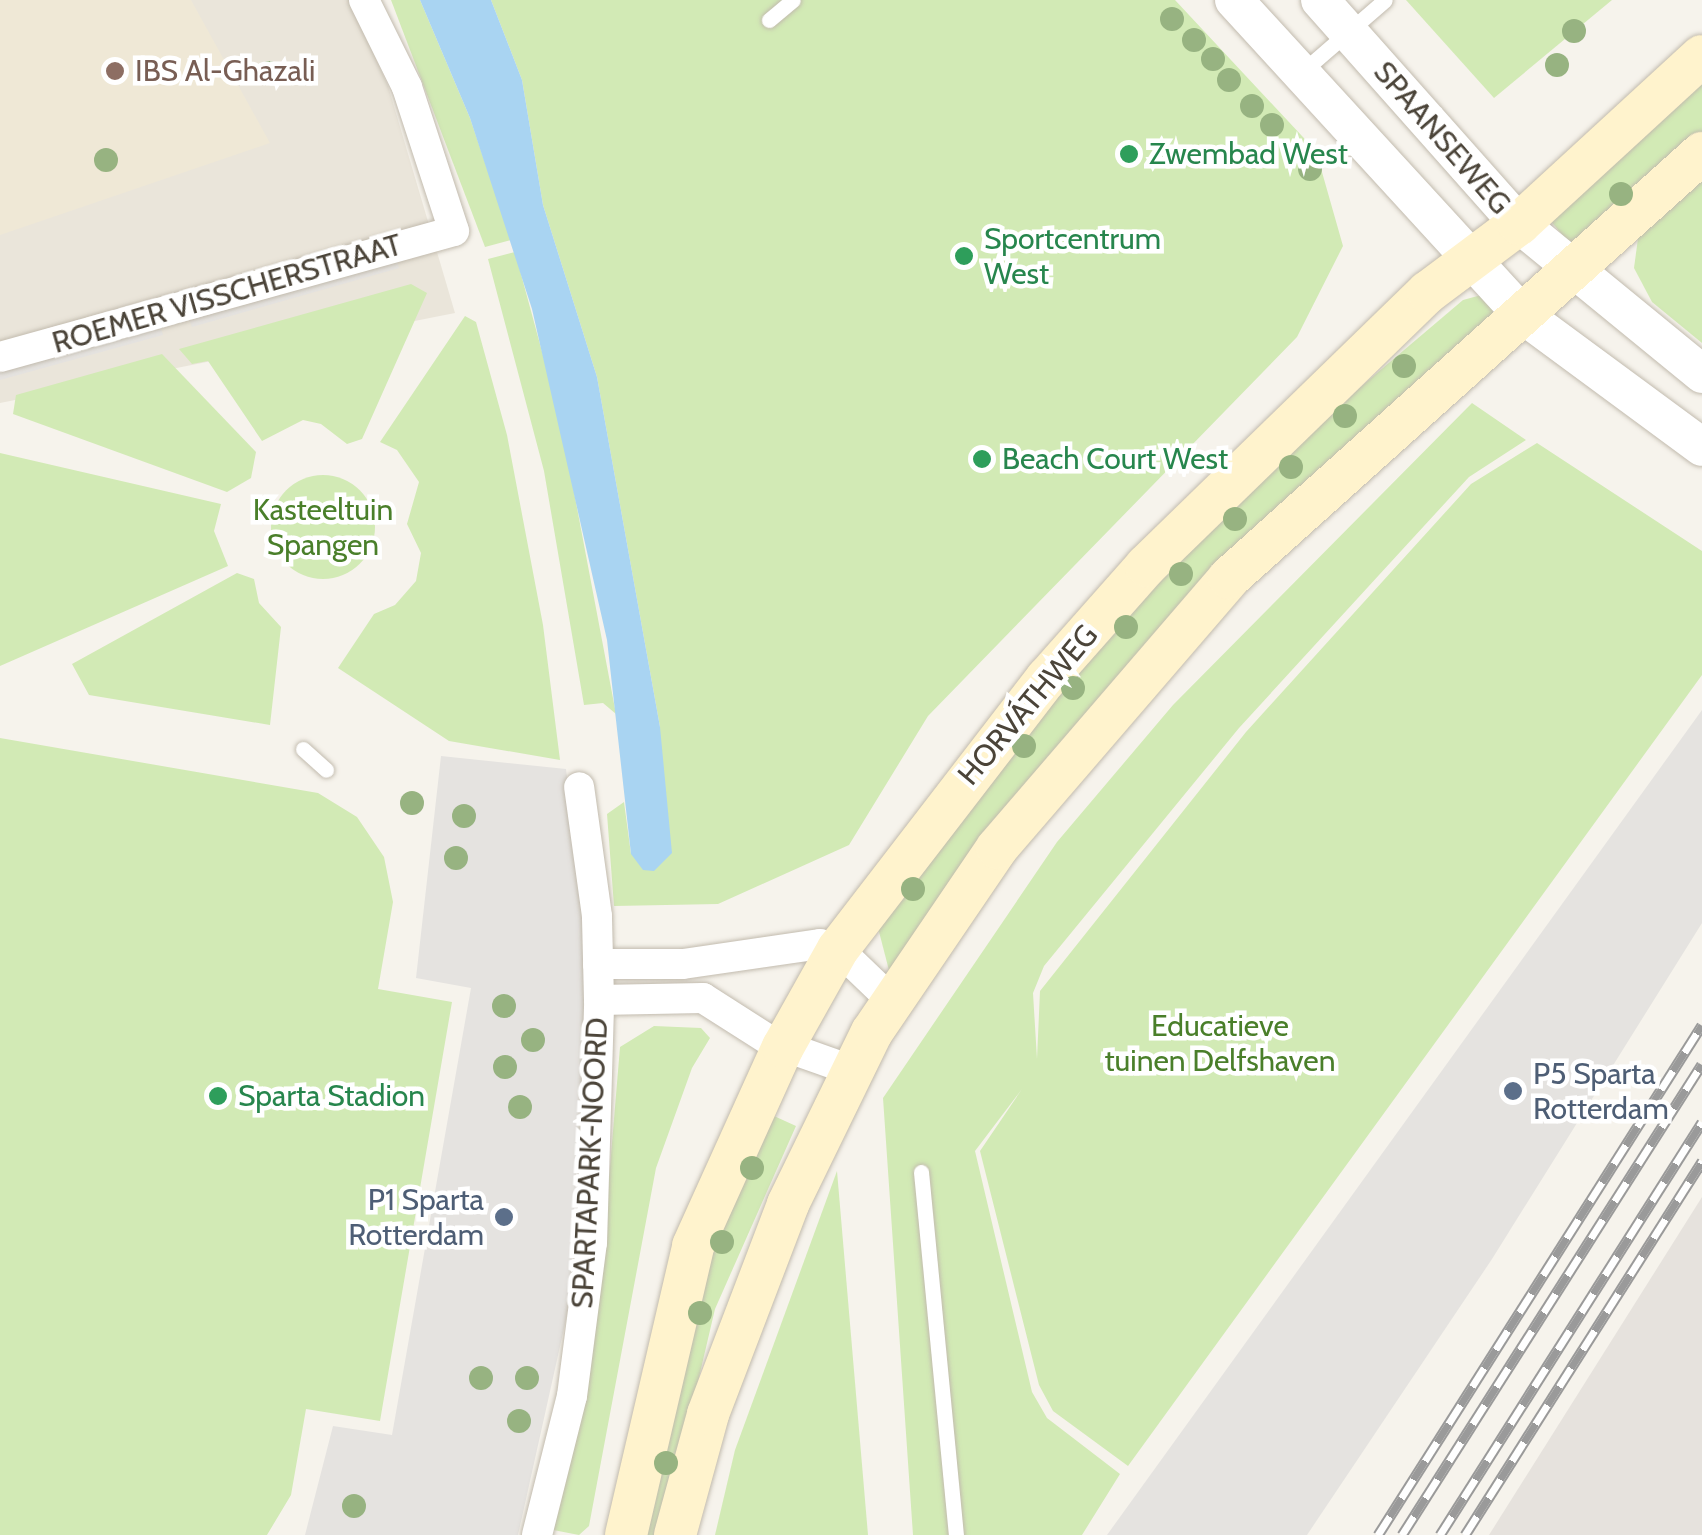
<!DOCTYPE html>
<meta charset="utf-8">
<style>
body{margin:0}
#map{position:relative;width:1702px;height:1535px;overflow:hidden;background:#f6f3ec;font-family:Cabin,sans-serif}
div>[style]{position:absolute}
.residential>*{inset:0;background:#eae5da}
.industrial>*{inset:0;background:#e6e2dd}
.education>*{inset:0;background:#efe8d6}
.green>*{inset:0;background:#d2eab5}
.round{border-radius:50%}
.parking>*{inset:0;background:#e5e3e0}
.water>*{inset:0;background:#a9d4f2}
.roads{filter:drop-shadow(0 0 2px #c2bbae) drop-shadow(0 0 2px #c2bbae)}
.service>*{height:15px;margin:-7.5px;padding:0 7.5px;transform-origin:7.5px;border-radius:7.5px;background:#fff}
.minor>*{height:30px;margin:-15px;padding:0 15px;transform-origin:15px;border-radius:15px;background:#fff}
.tertiary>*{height:38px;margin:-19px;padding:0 19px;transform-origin:19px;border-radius:19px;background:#fff}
.secondary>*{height:42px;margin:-21px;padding:0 21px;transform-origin:21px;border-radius:21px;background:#fff3cd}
.rail>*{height:11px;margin-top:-5.5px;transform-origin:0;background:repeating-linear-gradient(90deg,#fff 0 22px,#9a9a9a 0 44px);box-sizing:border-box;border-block:2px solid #9a9a9a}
.trees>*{width:24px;height:24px;margin:-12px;border-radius:50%;background:#97b381}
.dots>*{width:28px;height:28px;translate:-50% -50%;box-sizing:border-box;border:5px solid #fff;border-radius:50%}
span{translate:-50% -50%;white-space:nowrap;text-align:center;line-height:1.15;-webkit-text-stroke:9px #fff;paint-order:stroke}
.education-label{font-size:30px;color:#785e54}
.left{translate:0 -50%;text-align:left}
.street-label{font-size:30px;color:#4b4439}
.leisure-label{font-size:30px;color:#27864d}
.park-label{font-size:30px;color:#4a7f2a}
.service-label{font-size:30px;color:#4e5e75}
.right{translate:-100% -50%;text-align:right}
</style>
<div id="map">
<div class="residential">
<i style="clip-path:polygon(0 0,350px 0,388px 86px,455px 313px,0 403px)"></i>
</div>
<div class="industrial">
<i style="clip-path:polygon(1702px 1197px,1702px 1535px,1489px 1535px)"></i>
</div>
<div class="education">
<i style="clip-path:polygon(0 0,191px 0,270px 143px,0 235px)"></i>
</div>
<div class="green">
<i style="clip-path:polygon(391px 0,420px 0,470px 118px,511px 240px,485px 247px)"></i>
<i style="clip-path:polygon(491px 0,1175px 0,1316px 151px,1343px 246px,1297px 337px,928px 716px,849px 845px,718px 904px,614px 906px,607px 814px,624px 802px,631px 854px,660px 727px,597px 377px,543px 205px,522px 80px)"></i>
<i style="clip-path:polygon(1406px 0,1612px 0,1494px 98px)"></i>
<i style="clip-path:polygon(1702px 82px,1702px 146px,1581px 257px,1549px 219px)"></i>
<i style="clip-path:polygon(1702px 176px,1702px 343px,1652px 302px,1634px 268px,1639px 231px)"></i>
<i style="clip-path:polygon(515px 252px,560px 418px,616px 714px,603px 703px,584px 705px,544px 471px,488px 259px)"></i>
<i style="clip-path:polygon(411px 284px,427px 293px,362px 439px,347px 444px,321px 424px,303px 420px,262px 441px,208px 361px,192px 364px,179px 349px)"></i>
<i style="clip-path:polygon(1485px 294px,1494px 300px,1496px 316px,891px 978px,877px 924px,1074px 671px,1178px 557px,1364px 384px,1463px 300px)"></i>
<i style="clip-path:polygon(465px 316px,476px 322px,507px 435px,543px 625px,560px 760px,449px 741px,338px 668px,374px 614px,395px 605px,416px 581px,421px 553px,407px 524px,419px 482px,397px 450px,380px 442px)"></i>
<i style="clip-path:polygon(162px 354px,256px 452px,251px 478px,227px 492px,13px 414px,16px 395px)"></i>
<i style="clip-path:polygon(1472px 403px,1526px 440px,1469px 477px,1379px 575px,1239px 728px,1044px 966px,1033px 993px,1037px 1059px,1040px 991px,1246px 732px,1471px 484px,1537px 443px,1702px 551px,1702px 675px,1128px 1466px,1053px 1411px,1039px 1385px,980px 1151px,1022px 1089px,975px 1151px,1032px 1392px,1047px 1418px,1120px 1474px,1082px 1535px,913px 1535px,883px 1098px,1057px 842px,1173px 705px)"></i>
<i style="clip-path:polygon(0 453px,221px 504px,214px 531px,228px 566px,0 666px)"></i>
<i class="round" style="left:271px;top:475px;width:104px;height:104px"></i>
<i style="clip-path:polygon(237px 573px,254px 579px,259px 603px,281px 627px,270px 725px,89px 695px,72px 664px)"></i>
<i style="clip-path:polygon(0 738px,318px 793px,357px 817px,384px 857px,393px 902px,378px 989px,452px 1002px,380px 1421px,306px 1409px,291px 1495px,267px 1535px,0 1535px)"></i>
<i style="clip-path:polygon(654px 1026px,701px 1028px,710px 1038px,692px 1068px,656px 1168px,589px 1526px,579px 1535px,548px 1529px,605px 1227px,620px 1047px)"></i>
<i style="clip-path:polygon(763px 1111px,796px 1126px,715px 1309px,662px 1535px,638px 1535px,684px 1320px)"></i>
<i style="clip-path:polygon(837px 1171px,868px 1535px,715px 1535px,735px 1450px)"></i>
</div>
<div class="parking">
<i style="clip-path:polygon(397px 260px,399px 268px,192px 327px,189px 319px)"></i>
<i style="clip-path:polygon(161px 327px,163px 335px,0 380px,0 371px)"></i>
<i style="clip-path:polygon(1702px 710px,1702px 923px,1492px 1259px,1307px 1535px,1107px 1535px)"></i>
<i style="clip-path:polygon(441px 756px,566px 769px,582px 898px,585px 982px,584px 1137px,571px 1297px,518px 1535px,305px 1535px,333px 1426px,392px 1435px,471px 988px,416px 978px)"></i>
</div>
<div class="water">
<i style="clip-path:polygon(420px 0,491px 0,522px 80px,543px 205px,597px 377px,660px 727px,672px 853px,654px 871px,643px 870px,631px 854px,607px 640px,532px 309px,470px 118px)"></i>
</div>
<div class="roads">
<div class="service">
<i style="left:769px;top:20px;width:31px;rotate:-40deg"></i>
<i style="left:1303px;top:71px;width:108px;rotate:-40.9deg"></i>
<i style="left:303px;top:749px;width:31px;rotate:42deg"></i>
<i style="left:921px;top:1172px;width:365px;rotate:84.5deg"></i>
</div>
<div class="minor">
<i style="left:0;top:357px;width:471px;rotate:-15.5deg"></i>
<i style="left:454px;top:231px;width:151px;rotate:-108.1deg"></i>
<i style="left:407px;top:87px;width:97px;rotate:-116.3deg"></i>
<i style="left:598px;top:964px;width:85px"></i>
<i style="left:683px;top:964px;width:138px;rotate:-8.3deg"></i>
<i style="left:820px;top:944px;width:19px;rotate:16deg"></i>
<i style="left:838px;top:949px;width:74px;rotate:43.9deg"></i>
<i style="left:599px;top:1000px;width:104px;rotate:-1.1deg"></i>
<i style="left:703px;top:998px;width:82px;rotate:32.5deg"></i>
<i style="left:772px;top:1042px;width:84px;rotate:19.5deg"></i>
<i style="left:537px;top:1535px;width:143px;rotate:-75.9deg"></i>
<i style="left:572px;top:1396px;width:154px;rotate:-82.6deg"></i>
<i style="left:592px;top:1243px;width:243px;rotate:-88.3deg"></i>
<i style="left:599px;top:1000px;width:84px;rotate:-91.4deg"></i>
<i style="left:597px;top:916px;width:130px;rotate:-97.9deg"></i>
</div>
<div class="tertiary">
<i style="left:1234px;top:0;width:427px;rotate:47.5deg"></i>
<i style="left:1523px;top:315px;width:222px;rotate:36.4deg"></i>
<i style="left:1320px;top:0;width:300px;rotate:48.4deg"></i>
<i style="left:1519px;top:224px;width:237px;rotate:39.3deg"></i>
</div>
<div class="secondary">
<i style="left:626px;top:1535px;width:297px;rotate:-76.9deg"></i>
<i style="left:693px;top:1246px;width:218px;rotate:-65.7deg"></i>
<i style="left:783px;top:1047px;width:112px;rotate:-60.7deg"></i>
<i style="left:838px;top:949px;width:342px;rotate:-52.4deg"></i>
<i style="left:1047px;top:678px;width:149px;rotate:-48.5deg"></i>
<i style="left:1146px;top:566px;width:393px;rotate:-44.2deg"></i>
<i style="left:1428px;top:292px;width:114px;rotate:-36.8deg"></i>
<i style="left:1519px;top:224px;width:248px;rotate:-42.6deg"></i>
<i style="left:675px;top:1535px;width:125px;rotate:-74.7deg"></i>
<i style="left:708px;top:1414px;width:225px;rotate:-69.1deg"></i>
<i style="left:788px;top:1204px;width:191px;rotate:-64deg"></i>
<i style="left:872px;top:1032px;width:222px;rotate:-55.8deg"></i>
<i style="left:997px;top:848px;width:356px;rotate:-49.3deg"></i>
<i style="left:1229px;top:578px;width:636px;rotate:-41.94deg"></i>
</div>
</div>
<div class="rail">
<i style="left:1378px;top:1535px;width:604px;rotate:-57.57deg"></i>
<i style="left:1402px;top:1535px;width:558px;rotate:-57.51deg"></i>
<i style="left:1440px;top:1535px;width:489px;rotate:-57.6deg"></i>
<i style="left:1465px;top:1535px;width:443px;rotate:-57.6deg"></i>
</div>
<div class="trees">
<i style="left:1172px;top:19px"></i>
<i style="left:1574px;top:31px"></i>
<i style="left:1194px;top:40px"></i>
<i style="left:1213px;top:59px"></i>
<i style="left:1557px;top:65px"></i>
<i style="left:269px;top:73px"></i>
<i style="left:1229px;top:80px"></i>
<i style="left:1252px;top:106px"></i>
<i style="left:1272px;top:125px"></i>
<i style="left:106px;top:160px"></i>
<i style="left:1310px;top:169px"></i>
<i style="left:1621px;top:194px"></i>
<i style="left:1404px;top:366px"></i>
<i style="left:1345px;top:416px"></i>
<i style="left:1291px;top:467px"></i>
<i style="left:1235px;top:519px"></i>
<i style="left:1181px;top:574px"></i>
<i style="left:1126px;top:627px"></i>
<i style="left:1073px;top:688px"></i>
<i style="left:1024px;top:746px"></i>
<i style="left:412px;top:803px"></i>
<i style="left:464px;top:816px"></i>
<i style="left:456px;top:858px"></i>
<i style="left:913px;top:889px"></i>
<i style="left:504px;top:1006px"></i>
<i style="left:533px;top:1040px"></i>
<i style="left:505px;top:1067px"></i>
<i style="left:520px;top:1107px"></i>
<i style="left:752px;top:1168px"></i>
<i style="left:722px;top:1242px"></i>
<i style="left:700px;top:1313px"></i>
<i style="left:481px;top:1378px"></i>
<i style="left:527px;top:1378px"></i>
<i style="left:519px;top:1421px"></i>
<i style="left:666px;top:1463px"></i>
<i style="left:354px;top:1506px"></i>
</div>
<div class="dots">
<i style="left:115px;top:71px;background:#8d6e63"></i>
<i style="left:1129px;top:154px;background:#2e9e5b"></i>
<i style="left:964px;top:256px;background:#2e9e5b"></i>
<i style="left:982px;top:459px;background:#2e9e5b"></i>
<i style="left:1513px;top:1091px;background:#5c6f8a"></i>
<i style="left:218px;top:1096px;background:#2e9e5b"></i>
<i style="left:504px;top:1217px;background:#5c6f8a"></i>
</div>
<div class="education-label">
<span class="left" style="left:135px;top:71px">IBS Al-Ghazali</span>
</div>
<div class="street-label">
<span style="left:1442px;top:138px;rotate:49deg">SPAANSEWEG</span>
<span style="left:227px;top:294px;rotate:-16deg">ROEMER VISSCHERSTRAAT</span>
<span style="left:1028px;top:705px;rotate:-50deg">HORVÁTHWEG</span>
<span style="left:590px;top:1163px;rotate:-87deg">SPARTAPARK-NOORD</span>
</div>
<div class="leisure-label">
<span class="left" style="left:1149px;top:154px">Zwembad West</span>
<span class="left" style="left:984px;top:256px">Sportcentrum<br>West</span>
<span class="left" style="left:1002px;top:459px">Beach Court West</span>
<span class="left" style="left:238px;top:1096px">Sparta Stadion</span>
</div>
<div class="park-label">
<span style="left:323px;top:527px">Kasteeltuin<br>Spangen</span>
<span style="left:1220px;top:1043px">Educatieve<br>tuinen Delfshaven</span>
</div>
<div class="service-label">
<span class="left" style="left:1533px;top:1091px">P5 Sparta<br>Rotterdam</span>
<span class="right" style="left:484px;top:1217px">P1 Sparta<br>Rotterdam</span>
</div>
</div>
